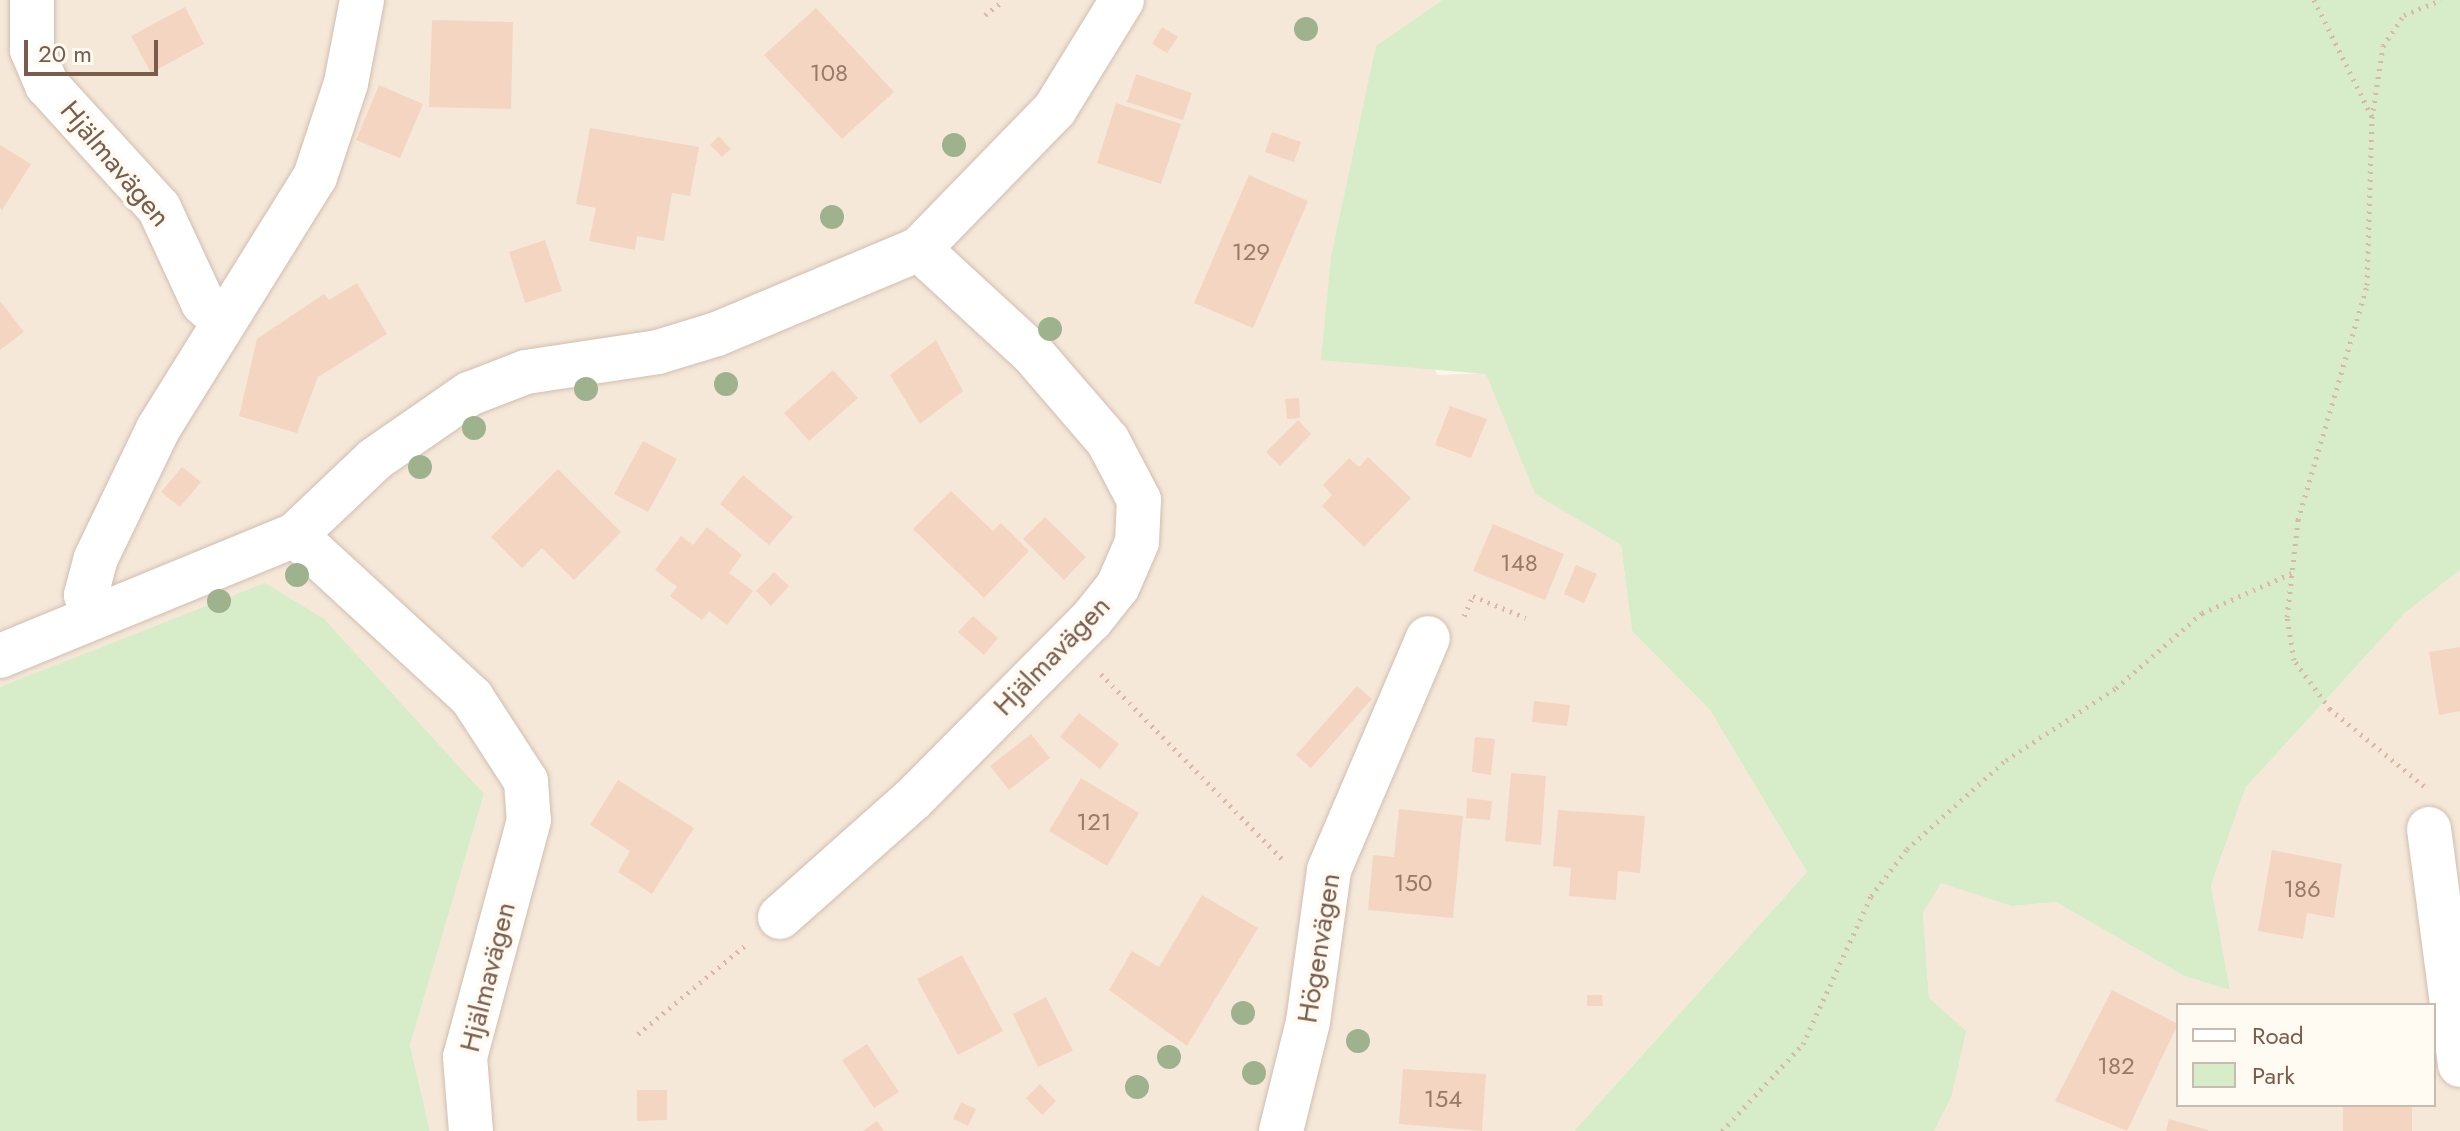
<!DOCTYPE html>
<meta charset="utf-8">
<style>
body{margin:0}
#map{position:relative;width:2460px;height:1131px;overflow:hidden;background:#fdf6eb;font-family:Jost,sans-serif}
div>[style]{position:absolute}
.residential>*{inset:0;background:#f5e8d9}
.green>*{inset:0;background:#d7ecc8}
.building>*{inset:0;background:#f4d5c1}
.path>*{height:5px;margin-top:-2.5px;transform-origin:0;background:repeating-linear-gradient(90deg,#dab8a3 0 2px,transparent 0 8px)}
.roads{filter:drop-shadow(0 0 2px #d1beaf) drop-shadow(0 0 2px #d1beaf)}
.minor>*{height:44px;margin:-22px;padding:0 22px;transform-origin:22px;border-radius:22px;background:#fff}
.trees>*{width:24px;height:24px;margin:-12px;border-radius:50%;background:#9fb28e}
span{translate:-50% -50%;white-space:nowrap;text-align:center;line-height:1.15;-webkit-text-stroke:8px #fffaf2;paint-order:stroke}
.number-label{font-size:24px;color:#987a69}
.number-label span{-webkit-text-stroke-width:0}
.street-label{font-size:28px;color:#7a5c4c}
.legend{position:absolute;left:2176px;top:1003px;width:260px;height:104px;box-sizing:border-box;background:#fffaf2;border:2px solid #cabbb0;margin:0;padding:10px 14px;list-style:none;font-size:24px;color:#7a5c4c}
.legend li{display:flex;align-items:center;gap:16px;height:40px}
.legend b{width:40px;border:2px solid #cabbb0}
.scale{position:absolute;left:24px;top:40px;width:134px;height:36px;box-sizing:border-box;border:4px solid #7a5c4c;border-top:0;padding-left:10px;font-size:24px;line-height:28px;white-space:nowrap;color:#7a5c4c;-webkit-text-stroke:6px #fffaf2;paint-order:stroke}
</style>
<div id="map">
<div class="residential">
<i style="clip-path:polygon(0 0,1442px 0,1376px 46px,1359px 142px,1437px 375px,1486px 373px,1535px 493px,1621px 545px,1632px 631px,1710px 710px,1807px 872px,1574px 1131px,430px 1131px,410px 1045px,484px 794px,121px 645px,0 687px)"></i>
<i style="clip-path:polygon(evenodd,2460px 570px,2460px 1131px,1934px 1131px,1951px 1098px,1929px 998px,1923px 913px,1941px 882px,2012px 906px,2056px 902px,2184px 976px,2230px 990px,2211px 885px,2246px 787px,2405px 613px,2460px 570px,2178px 1005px,2434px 1005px,2434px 1105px,2178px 1105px,2178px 1005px)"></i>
</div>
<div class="green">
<i style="clip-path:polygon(1442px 0,2460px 0,2460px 570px,2405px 613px,2246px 787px,2211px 885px,2230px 990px,2184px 976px,2056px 902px,2012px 906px,1941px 883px,1923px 913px,1929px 998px,1966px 1031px,1951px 1098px,1934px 1131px,1574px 1131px,1807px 872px,1710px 710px,1632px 631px,1621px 545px,1535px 494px,1486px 374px,1321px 360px,1331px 257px,1376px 46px)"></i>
<i style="clip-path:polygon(265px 583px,324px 619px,484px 794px,410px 1045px,430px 1131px,0 1131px,0 687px)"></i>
</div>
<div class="building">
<i style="clip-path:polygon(185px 7px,204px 44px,151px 73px,131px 36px)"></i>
<i style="clip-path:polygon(816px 8px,894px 92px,842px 139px,764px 55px)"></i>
<i style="clip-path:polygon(432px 20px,513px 22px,511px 109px,429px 107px)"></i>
<i style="clip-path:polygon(1162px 27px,1178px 37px,1167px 53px,1152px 44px)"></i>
<i style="clip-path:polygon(1136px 74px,1192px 93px,1183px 120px,1127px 102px)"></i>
<i style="clip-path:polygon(379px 85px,423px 104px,400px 158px,356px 140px)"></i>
<i style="clip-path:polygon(1116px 103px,1181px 124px,1161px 184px,1097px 163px)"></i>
<i style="clip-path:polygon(590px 128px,699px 147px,690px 196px,672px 193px,664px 241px,637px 236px,635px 250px,589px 241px,596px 208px,576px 204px)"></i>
<i style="clip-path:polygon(1272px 132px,1301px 142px,1294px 162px,1265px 152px)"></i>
<i style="clip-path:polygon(719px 136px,731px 149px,722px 157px,710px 145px)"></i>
<i style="clip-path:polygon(0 145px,31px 164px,2px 210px,0 208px)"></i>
<i style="clip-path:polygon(1249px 175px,1308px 201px,1253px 328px,1194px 303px)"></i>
<i style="clip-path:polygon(545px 240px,562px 291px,525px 303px,509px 252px)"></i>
<i style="clip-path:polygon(357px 283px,387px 334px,318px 377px,297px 433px,239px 416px,257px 339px,324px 294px,329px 300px)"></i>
<i style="clip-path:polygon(0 301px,24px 332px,0 350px)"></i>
<i style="clip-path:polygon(936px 340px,963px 391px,920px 424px,890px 375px)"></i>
<i style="clip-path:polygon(833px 370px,858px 398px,809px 441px,784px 413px)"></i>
<i style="clip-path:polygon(1299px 398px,1300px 418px,1287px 419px,1285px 399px)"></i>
<i style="clip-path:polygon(1450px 406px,1487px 419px,1471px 458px,1435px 445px)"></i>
<i style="clip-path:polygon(1298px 420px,1311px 434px,1280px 466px,1266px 452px)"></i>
<i style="clip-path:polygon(643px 441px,677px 459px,648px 512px,614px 494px)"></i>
<i style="clip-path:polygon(1368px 457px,1411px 498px,1364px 547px,1322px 506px,1332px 495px,1323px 485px,1349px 458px,1359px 467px)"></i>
<i style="clip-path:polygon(182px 467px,201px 482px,180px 507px,161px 492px)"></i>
<i style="clip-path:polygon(558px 469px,621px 532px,574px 580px,542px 548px,522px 568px,491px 537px)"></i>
<i style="clip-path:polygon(743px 475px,793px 517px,769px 545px,720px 504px)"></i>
<i style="clip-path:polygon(951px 491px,993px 531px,1001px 523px,1029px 551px,984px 598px,913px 529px)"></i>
<i style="clip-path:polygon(1045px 517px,1086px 557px,1064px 580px,1023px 539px)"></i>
<i style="clip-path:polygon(1493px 524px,1564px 554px,1545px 600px,1473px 571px)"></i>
<i style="clip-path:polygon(707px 527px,742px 555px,729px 573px,753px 591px,727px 625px,709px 611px,702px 620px,670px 596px,677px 587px,655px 570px,681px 536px,693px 545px)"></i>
<i style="clip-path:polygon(1576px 565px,1597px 574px,1584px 603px,1564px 594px)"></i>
<i style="clip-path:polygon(774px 572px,789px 586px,771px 606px,756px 591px)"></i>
<i style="clip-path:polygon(973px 616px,998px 638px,984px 655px,958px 632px)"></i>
<i style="clip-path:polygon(2460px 647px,2460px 711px,2439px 715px,2429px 652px)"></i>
<i style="clip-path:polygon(1357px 686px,1372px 699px,1311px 768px,1296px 755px)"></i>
<i style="clip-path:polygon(1534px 701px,1570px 705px,1567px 726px,1532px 722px)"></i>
<i style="clip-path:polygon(1079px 713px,1119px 744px,1100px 769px,1060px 737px)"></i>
<i style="clip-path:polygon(1031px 734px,1050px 758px,1009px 790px,990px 766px)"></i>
<i style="clip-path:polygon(1475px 737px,1495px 739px,1491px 775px,1472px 772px)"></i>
<i style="clip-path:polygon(1511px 773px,1546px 776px,1541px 845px,1505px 841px)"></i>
<i style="clip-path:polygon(1081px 778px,1139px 813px,1107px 866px,1049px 831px)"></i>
<i style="clip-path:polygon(618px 780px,694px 828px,652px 894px,618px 872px,630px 851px,590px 825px)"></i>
<i style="clip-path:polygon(1467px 798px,1492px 801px,1490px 820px,1466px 818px)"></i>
<i style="clip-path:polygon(1399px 809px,1463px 816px,1453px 918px,1368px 910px,1373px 855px,1394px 857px)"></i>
<i style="clip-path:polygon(1558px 810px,1645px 816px,1640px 873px,1618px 871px,1616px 900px,1569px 896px,1571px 868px,1553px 866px)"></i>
<i style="clip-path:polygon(2272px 850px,2342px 864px,2334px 918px,2307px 913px,2303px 939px,2258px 931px)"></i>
<i style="clip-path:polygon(1202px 895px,1258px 928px,1187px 1046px,1109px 990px,1132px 951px,1159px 967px)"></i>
<i style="clip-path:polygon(962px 955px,1003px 1031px,958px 1055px,917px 979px)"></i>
<i style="clip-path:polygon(2112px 990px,2178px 1024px,2127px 1131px,2055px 1101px)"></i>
<i style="clip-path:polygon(1587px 995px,1602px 995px,1603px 1006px,1587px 1006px)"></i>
<i style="clip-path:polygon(1046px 997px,1073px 1051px,1038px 1067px,1013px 1014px)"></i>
<i style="clip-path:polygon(867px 1044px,899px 1092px,874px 1108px,842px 1060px)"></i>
<i style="clip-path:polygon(1403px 1069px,1486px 1074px,1482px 1131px,1399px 1124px)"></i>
<i style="clip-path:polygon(1040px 1084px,1056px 1101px,1042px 1115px,1026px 1098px)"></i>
<i style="clip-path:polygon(637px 1090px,667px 1090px,667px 1120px,637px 1121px)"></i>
<i style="clip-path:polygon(961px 1102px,976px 1109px,968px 1126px,953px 1119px)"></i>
<i style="clip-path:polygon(2343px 1106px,2412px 1106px,2412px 1131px,2343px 1131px)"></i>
<i style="clip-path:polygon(2169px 1119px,2208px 1130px,2208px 1131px,2166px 1131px)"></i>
<i style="clip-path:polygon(877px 1121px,884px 1131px,863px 1131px)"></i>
</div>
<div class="path">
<i style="left:2314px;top:0;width:131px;rotate:63.6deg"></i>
<i style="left:985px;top:15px;width:24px;rotate:-38deg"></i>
<i style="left:1464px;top:616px;width:22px;rotate:-66deg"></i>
<i style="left:1473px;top:596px;width:57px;rotate:22.5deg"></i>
<i style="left:1101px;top:674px;width:262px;rotate:45.6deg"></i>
<i style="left:2424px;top:786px;width:122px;rotate:-140.7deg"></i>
<i style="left:2330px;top:709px;width:61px;rotate:-126.3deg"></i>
<i style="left:2294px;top:660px;width:44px;rotate:-99.2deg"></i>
<i style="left:2287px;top:617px;width:98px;rotate:-83.5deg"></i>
<i style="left:2298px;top:520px;width:245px;rotate:-73.6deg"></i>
<i style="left:2367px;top:285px;width:167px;rotate:-88.3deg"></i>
<i style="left:2372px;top:118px;width:73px;rotate:-81.3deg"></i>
<i style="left:2383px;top:46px;width:37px;rotate:-56deg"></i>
<i style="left:2404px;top:15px;width:40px;rotate:-22deg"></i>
<i style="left:638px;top:1034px;width:143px;rotate:-39.6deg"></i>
<i style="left:1722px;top:1131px;width:119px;rotate:-47deg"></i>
<i style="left:1803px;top:1044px;width:163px;rotate:-65.3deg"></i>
<i style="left:1871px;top:896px;width:59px;rotate:-52.5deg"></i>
<i style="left:1907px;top:849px;width:133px;rotate:-42deg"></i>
<i style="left:2006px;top:760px;width:131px;rotate:-33.2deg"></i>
<i style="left:2116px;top:688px;width:114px;rotate:-41.1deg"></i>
<i style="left:2202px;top:613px;width:98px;rotate:-24deg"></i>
</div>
<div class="roads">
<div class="minor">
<i style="left:32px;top:0;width:50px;rotate:90deg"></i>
<i style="left:32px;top:50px;width:38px;rotate:67deg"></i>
<i style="left:47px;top:85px;width:166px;rotate:47.7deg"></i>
<i style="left:159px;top:208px;width:105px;rotate:65.1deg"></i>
<i style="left:203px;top:303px;width:27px;rotate:42deg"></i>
<i style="left:295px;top:535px;width:241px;rotate:42.6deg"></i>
<i style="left:472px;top:698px;width:99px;rotate:57deg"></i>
<i style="left:526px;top:781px;width:39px;rotate:86deg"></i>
<i style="left:529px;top:820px;width:245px;rotate:105.1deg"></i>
<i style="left:465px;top:1057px;width:74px;rotate:85.4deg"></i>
<i style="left:96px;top:615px;width:22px;rotate:-117deg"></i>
<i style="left:86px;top:595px;width:38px;rotate:-75deg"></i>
<i style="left:96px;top:558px;width:143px;rotate:-64.3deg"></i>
<i style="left:158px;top:429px;width:297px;rotate:-58.1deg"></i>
<i style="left:315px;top:177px;width:99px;rotate:-71.7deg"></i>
<i style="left:346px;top:83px;width:85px;rotate:-79.1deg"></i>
<i style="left:0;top:656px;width:319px;rotate:-22.3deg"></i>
<i style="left:295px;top:535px;width:110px;rotate:-43.5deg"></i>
<i style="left:375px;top:459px;width:114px;rotate:-34.7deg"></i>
<i style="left:469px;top:394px;width:61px;rotate:-21.1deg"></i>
<i style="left:526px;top:372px;width:134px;rotate:-8.6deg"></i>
<i style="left:658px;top:352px;width:62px;rotate:-17deg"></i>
<i style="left:717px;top:334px;width:219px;rotate:-22.8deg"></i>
<i style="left:919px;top:249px;width:195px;rotate:-45.8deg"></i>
<i style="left:1055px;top:109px;width:128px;rotate:-58.4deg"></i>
<i style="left:2429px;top:829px;width:238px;rotate:82.5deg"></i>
<i style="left:780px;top:917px;width:176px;rotate:-41.6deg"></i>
<i style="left:912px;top:800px;width:254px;rotate:-45.2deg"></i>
<i style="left:1091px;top:620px;width:43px;rotate:-51.5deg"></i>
<i style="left:1118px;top:586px;width:48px;rotate:-66.6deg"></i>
<i style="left:1137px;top:542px;width:42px;rotate:-87.3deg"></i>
<i style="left:1139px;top:500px;width:67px;rotate:-117.7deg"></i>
<i style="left:1108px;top:441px;width:116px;rotate:-130.8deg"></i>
<i style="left:1032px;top:353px;width:154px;rotate:-137.4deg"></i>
<i style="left:1281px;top:1131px;width:112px;rotate:-76.1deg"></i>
<i style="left:1308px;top:1022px;width:153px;rotate:-82.1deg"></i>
<i style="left:1329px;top:870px;width:252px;rotate:-66.9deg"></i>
</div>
</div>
<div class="trees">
<i style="left:1306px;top:29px"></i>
<i style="left:954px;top:145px"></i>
<i style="left:832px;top:217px"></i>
<i style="left:1050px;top:329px"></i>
<i style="left:726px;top:384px"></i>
<i style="left:586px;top:389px"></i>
<i style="left:474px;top:428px"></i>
<i style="left:420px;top:467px"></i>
<i style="left:297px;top:575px"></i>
<i style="left:219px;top:601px"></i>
<i style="left:1243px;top:1013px"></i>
<i style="left:1358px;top:1041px"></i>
<i style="left:1169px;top:1057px"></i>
<i style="left:1254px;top:1073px"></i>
<i style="left:1137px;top:1087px"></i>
</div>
<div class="number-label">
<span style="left:829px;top:73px">108</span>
<span style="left:1251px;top:252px">129</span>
<span style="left:1519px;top:563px">148</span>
<span style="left:1094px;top:822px">121</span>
<span style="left:1413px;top:883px">150</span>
<span style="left:2302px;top:889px">186</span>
<span style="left:2116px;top:1066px">182</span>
<span style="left:1443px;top:1099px">154</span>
</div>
<div class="street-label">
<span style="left:115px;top:164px;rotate:50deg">Hjälmavägen</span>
<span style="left:1052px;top:656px;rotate:-46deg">Hjälmavägen</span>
<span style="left:1319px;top:948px;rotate:-81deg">Högenvägen</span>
<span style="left:488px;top:977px;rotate:-76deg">Hjälmavägen</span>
</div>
<ul class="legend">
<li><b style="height:10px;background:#fff"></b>Road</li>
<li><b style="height:22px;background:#d7ecc8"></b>Park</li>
</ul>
<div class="scale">20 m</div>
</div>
